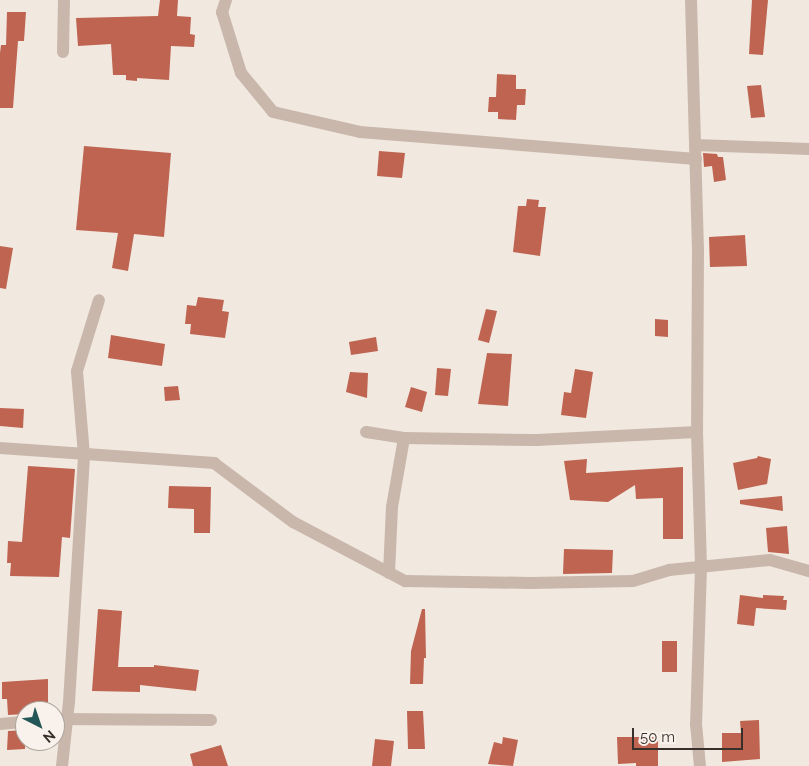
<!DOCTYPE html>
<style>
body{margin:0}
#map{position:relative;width:809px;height:766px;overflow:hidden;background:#f1e8e0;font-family:Raleway,sans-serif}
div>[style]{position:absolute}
.building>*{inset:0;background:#be6451}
.minor>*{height:12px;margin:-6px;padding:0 6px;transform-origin:6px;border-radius:6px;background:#c9b7ac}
span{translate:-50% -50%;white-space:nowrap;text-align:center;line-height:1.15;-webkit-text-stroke:5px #f9f2ec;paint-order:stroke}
.north{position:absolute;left:15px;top:701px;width:50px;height:50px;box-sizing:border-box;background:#f9f2ec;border:1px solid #aca49e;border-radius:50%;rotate:139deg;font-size:14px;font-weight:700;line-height:20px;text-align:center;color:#382e2a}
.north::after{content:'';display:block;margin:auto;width:18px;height:22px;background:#235656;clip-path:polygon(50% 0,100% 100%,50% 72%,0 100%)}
.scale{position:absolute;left:632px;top:728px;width:111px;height:22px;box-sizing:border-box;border:2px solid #382e2a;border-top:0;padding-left:6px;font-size:15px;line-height:18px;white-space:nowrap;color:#382e2a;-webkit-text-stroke:4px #f9f2ec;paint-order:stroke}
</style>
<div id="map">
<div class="building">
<i style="clip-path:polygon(160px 0,178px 0,177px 16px,191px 17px,190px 34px,195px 35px,194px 47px,171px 46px,169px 80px,137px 78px,137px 81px,126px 80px,126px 75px,113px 75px,111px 44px,78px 46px,76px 18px,158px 16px)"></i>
<i style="clip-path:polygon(752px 0,768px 0,763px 55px,749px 54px)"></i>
<i style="clip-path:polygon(7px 12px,26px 12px,24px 41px,18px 41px,13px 108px,0 108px,0 53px,1px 45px,6px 45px)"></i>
<i style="clip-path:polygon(497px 74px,516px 75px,516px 89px,526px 89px,525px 105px,517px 105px,516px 120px,498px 119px,498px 112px,488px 112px,489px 97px,496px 97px)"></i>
<i style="clip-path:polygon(761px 85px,765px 117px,751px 118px,747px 86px)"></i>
<i style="clip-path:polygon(84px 146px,171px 153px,164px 237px,134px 234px,128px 271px,112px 268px,118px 233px,76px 230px)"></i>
<i style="clip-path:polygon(379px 151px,405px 153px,402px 178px,377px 176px)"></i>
<i style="clip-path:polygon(703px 153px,717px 154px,718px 157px,723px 157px,726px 180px,714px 182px,712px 166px,704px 167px)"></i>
<i style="clip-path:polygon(527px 199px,539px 200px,538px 207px,546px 207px,540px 256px,513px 252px,518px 206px,526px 206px)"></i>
<i style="clip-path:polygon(745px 235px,747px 266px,710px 267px,709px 237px)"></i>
<i style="clip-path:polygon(0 246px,13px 248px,6px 289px,0 288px)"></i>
<i style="clip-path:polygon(198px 297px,224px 300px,222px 311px,229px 312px,225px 338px,190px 334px,191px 324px,185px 324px,187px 305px,196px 306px)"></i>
<i style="clip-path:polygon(486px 309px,497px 311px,489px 343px,478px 340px)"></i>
<i style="clip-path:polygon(655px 319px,668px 320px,668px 337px,655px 336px)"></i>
<i style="clip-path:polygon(111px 335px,165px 344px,162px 366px,108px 358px)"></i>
<i style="clip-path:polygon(376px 337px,378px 351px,351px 355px,349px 342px)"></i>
<i style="clip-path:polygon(487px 353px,512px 354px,508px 406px,478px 404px)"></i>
<i style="clip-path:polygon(437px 368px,451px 369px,448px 396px,435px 395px)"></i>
<i style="clip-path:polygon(575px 369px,593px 372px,586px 418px,561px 415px,564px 392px,571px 393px)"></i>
<i style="clip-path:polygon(350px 372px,368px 373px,367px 398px,346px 392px)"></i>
<i style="clip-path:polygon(178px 386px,180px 400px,165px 401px,164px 387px)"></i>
<i style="clip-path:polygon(411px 387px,427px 392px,422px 412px,405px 407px)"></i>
<i style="clip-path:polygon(0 408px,24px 409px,23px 428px,0 426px)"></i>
<i style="clip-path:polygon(758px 456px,771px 459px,767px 484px,738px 490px,733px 463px,757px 458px)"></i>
<i style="clip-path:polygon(587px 459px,586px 473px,683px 467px,683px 539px,663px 539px,663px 498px,636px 499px,635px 485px,608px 502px,570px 500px,564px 461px)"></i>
<i style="clip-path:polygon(28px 466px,75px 469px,70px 538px,62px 537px,59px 577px,10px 576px,11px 563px,7px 563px,8px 541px,22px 542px)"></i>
<i style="clip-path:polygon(169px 486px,211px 487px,210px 533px,194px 533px,194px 509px,168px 508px)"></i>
<i style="clip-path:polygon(782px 496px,783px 511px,740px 504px,740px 500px)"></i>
<i style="clip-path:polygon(787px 526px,789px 554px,768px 552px,766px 528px)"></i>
<i style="clip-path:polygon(564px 549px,613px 550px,612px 573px,563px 574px)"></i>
<i style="clip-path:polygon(740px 595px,763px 598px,763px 595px,784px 596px,783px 600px,787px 600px,786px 610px,756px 608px,754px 626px,737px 624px)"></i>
<i style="clip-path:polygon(98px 609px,122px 611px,118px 667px,154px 667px,154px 665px,199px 670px,196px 691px,140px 685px,140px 692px,92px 691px)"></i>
<i style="clip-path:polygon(422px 609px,425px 609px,426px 658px,424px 658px,423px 684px,410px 684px,411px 651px)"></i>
<i style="clip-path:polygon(662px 641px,677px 641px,677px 672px,662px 672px)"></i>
<i style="clip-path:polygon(48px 679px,48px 706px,25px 706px,25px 714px,8px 715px,7px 699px,2px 699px,2px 682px)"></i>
<i style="clip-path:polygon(407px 711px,423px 711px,425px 749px,408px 749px)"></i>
<i style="clip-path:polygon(759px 720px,760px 759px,722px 762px,722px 733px,741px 733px,740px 721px)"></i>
<i style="clip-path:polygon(25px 730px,25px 749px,7px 750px,8px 731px)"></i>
<i style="clip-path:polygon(503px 737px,518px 740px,513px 766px,488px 764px,494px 742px,502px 744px)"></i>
<i style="clip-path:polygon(617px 737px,658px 737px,658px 766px,636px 766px,636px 763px,618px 764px)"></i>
<i style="clip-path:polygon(375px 739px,394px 741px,391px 766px,372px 766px)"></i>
<i style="clip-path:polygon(221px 745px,228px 766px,193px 766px,190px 754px)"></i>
</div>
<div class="minor">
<i style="left:226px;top:0;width:13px;rotate:108deg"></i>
<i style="left:222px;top:12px;width:64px;rotate:72.7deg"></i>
<i style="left:241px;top:73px;width:50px;rotate:50.6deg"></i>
<i style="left:273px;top:112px;width:89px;rotate:12.9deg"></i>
<i style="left:360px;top:132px;width:337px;rotate:4.6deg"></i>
<i style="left:691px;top:0;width:249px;rotate:88.4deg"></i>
<i style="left:698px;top:249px;width:183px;rotate:90.3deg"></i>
<i style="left:697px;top:432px;width:135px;rotate:88.3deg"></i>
<i style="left:701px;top:567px;width:157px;rotate:91.8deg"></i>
<i style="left:696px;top:724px;width:42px;rotate:84.6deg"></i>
<i style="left:63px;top:52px;width:52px;rotate:-88.9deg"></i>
<i style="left:695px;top:145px;width:114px;rotate:2deg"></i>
<i style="left:366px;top:432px;width:38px;rotate:9deg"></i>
<i style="left:404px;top:438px;width:133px;rotate:0.9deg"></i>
<i style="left:537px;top:440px;width:160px;rotate:-2.9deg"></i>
<i style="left:0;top:448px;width:215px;rotate:4deg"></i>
<i style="left:214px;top:463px;width:99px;rotate:36.8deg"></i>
<i style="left:293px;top:522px;width:127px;rotate:27.8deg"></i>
<i style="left:405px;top:581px;width:126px;rotate:0.9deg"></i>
<i style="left:531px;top:583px;width:102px;rotate:-1.1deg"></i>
<i style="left:633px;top:581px;width:38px;rotate:-17deg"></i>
<i style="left:669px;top:570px;width:101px;rotate:-5.7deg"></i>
<i style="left:770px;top:560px;width:41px;rotate:15.8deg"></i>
<i style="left:389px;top:573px;width:66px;rotate:-87.4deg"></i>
<i style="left:392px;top:507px;width:70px;rotate:-80.1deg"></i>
<i style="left:55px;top:719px;width:156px;rotate:0.4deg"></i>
<i style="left:0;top:724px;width:25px;rotate:-5deg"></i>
<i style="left:62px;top:766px;width:64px;rotate:-83.8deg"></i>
<i style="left:69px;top:702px;width:247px;rotate:-86.5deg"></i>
<i style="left:84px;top:455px;width:84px;rotate:-94.8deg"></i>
<i style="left:77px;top:371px;width:74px;rotate:-72.8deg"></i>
</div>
<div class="north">N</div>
<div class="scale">50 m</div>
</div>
